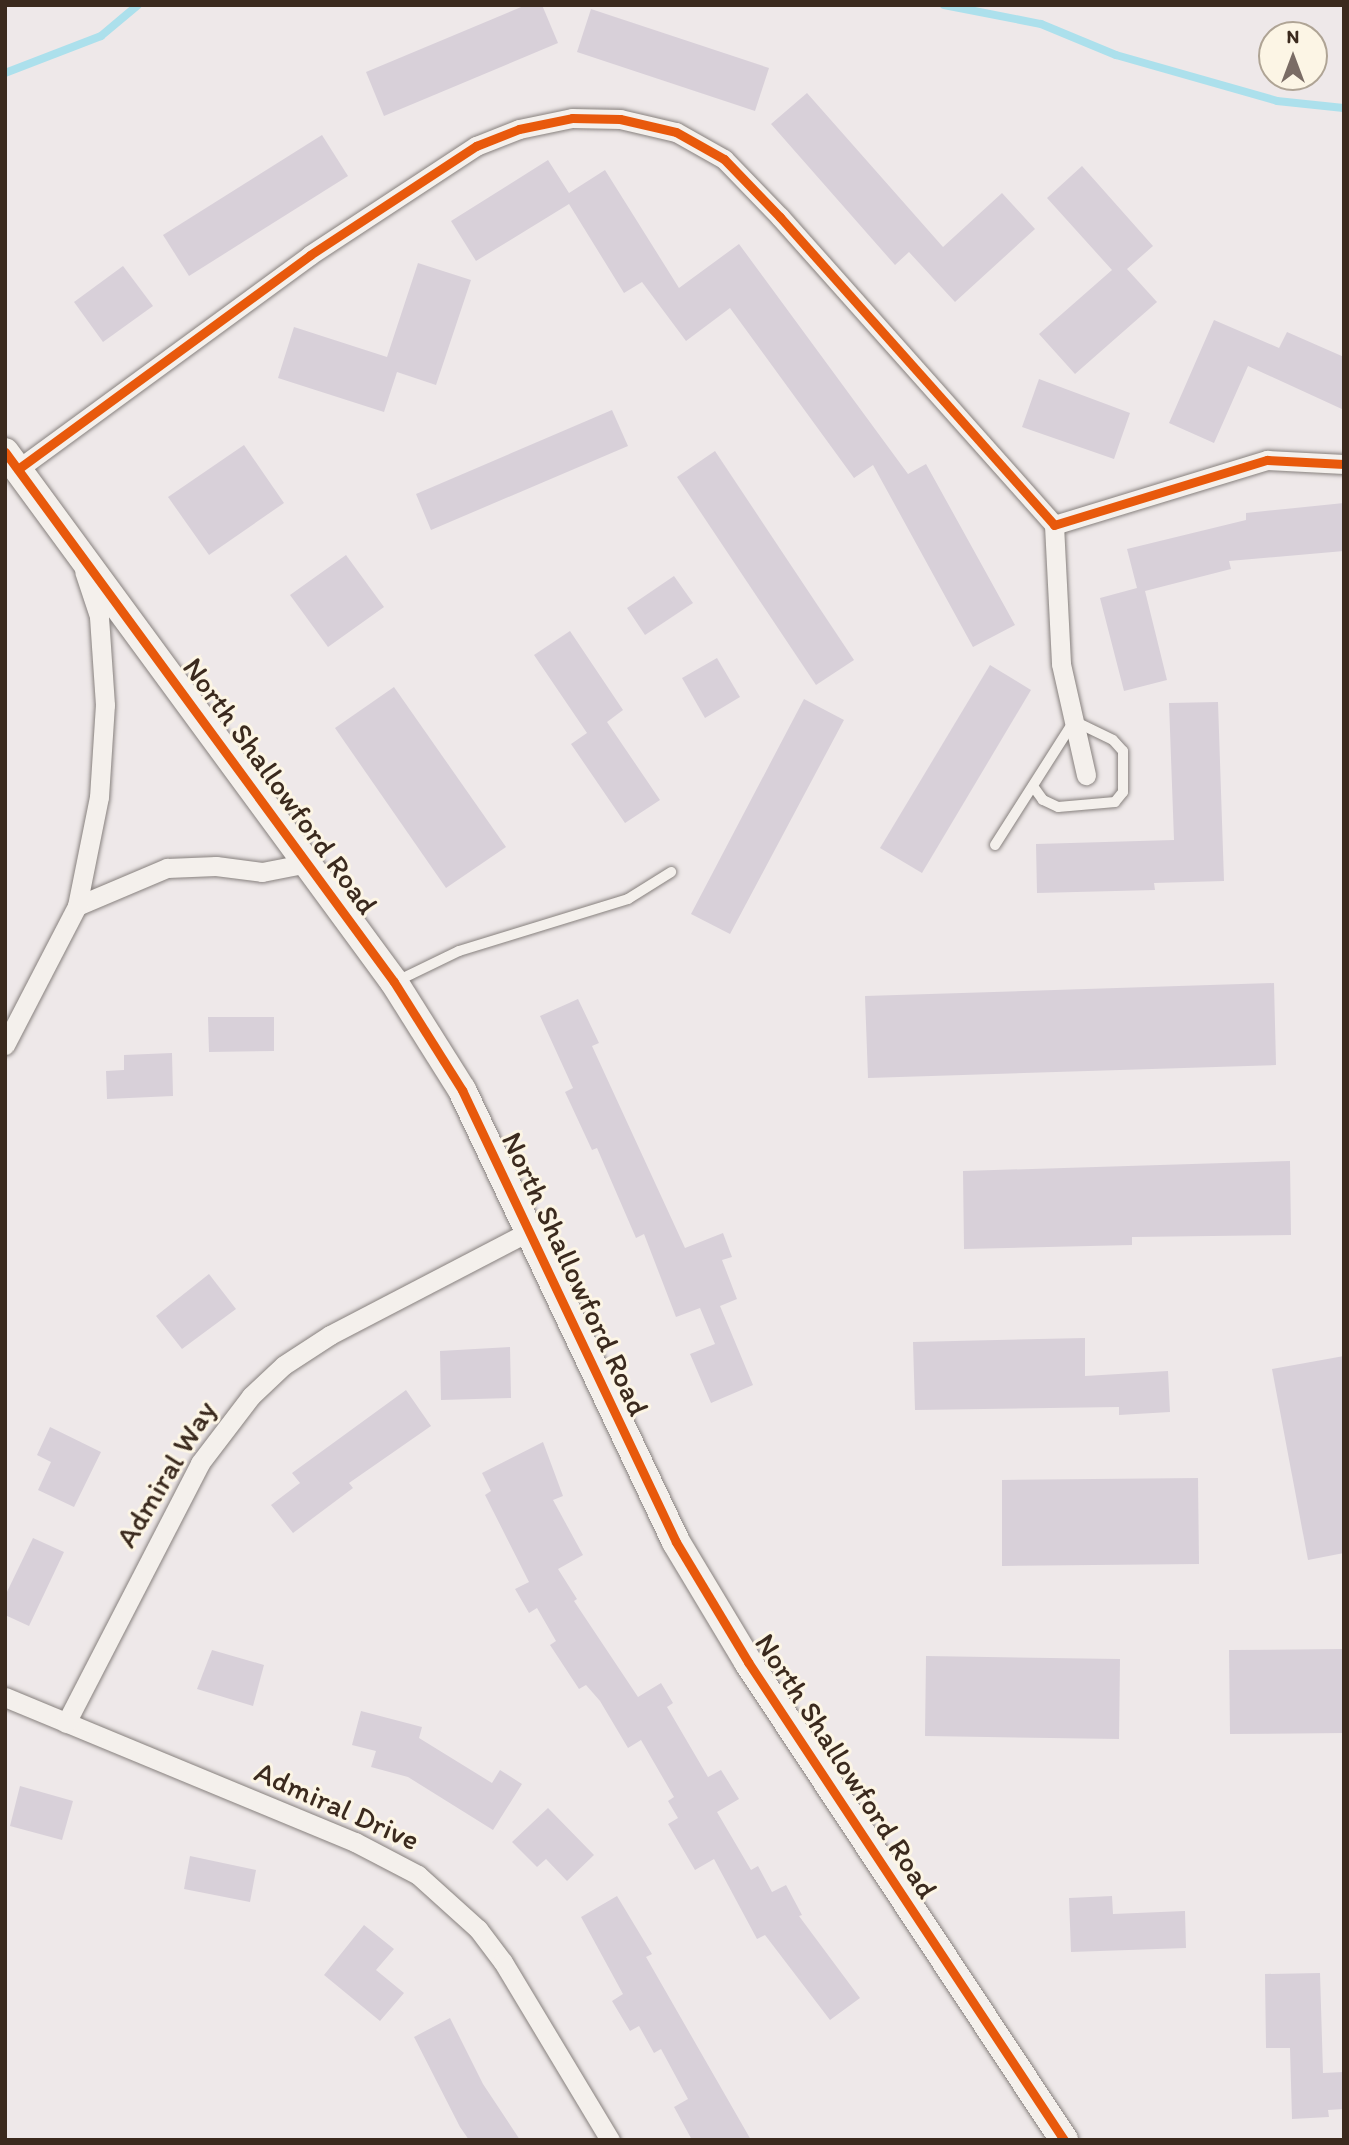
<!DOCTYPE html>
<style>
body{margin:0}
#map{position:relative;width:1349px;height:2145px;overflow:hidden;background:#eee8e9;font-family:Itim,sans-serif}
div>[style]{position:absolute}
.stream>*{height:8px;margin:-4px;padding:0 4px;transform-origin:4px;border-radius:4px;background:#ace0ec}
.building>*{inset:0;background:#d8d0d9}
.roads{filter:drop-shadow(0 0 2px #87817e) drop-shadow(0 0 2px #87817e)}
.lane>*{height:10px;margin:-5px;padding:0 5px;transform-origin:5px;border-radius:5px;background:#f4f0ec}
.street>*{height:19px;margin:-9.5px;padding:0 9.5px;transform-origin:9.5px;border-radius:9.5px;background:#f4f0ec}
.secondary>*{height:28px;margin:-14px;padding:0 14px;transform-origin:14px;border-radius:14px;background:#f4f0ec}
.cycleway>*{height:9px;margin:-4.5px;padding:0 4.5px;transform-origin:4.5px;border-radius:4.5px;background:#e8590c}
span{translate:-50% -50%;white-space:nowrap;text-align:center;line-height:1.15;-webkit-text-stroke:6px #fcf5e5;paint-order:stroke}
.street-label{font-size:30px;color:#3b2a1e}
.frame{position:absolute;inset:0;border:7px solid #3b2a1e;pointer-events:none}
.north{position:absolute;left:1258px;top:21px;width:70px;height:70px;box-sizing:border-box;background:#fcf5e5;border:2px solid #afa495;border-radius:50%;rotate:0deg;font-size:19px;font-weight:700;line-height:28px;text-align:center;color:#3b2a1e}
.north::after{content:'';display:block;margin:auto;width:24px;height:32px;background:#7a6c65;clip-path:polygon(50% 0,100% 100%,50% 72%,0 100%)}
</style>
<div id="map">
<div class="stream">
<i style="left:944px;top:5px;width:99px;rotate:11.1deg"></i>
<i style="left:1041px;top:24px;width:81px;rotate:22.5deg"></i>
<i style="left:1116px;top:55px;width:167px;rotate:15.9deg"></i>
<i style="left:1277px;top:101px;width:67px;rotate:6deg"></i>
<i style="left:5px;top:73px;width:103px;rotate:-21.1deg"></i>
<i style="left:101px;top:36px;width:48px;rotate:-40deg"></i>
</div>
<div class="building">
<i style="clip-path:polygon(526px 5px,542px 5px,558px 43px,384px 116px,366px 72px)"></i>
<i style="clip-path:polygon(591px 9px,769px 68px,755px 111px,577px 52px)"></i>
<i style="clip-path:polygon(807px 93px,943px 247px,1002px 193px,1035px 229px,955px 302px,909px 252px,895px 265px,771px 124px)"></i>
<i style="clip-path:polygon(322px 135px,348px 176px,189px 276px,163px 235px)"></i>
<i style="clip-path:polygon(548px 160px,569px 193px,605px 170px,679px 288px,739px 244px,908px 474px,926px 464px,1015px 625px,973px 647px,873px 465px,854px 478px,730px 308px,686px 341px,642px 282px,624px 293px,569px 204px,476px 261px,451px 221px)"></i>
<i style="clip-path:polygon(1082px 166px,1153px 246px,1127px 269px,1157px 302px,1075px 374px,1039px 334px,1112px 270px,1047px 198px)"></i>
<i style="clip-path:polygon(418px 263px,471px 280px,436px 385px,397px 372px,384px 412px,278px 378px,294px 327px,387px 357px)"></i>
<i style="clip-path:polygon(123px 266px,153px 306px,103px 342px,74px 302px)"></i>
<i style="clip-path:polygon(1214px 320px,1279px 348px,1287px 332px,1344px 357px,1344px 410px,1248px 366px,1214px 443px,1169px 423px)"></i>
<i style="clip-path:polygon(1039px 379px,1130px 413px,1114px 459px,1022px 427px)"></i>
<i style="clip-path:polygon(612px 410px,628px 446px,431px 530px,416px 494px)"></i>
<i style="clip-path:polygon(244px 445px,284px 503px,209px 555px,168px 497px)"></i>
<i style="clip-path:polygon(715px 451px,854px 660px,816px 685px,677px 477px)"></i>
<i style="clip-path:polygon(1344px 503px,1344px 551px,1229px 561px,1231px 569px,1145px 591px,1167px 680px,1124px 691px,1100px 598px,1137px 588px,1127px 549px,1246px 520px,1246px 513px)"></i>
<i style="clip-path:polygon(346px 555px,384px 607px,328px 647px,290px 595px)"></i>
<i style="clip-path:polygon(674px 576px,693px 603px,645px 635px,627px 608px)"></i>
<i style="clip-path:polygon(570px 631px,623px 710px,607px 722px,660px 800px,625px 823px,571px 744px,587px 733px,534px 655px)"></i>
<i style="clip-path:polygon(717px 658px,740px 697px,705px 718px,682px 678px)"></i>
<i style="clip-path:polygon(990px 665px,1031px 690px,922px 873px,880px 848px)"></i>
<i style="clip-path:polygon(394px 687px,506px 847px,446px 888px,335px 728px)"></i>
<i style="clip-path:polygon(804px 699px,844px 720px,730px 934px,691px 914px)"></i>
<i style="clip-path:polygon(1218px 702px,1224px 881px,1154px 883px,1155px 890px,1037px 893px,1036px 844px,1174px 840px,1169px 703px)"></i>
<i style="clip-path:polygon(1274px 983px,1276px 1065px,868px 1078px,865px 996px)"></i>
<i style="clip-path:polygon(578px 999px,599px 1043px,592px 1046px,685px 1248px,723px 1233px,732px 1257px,722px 1260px,737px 1299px,720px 1306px,753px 1385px,711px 1403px,690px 1354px,715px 1344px,700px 1308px,676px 1317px,644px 1234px,636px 1238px,597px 1148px,592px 1150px,565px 1092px,573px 1088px,540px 1016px)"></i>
<i style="clip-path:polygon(208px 1017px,274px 1017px,274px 1051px,209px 1052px)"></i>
<i style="clip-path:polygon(172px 1053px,173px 1096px,107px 1099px,106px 1071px,124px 1070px,124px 1055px)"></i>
<i style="clip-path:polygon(1290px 1161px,1291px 1235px,1132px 1237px,1132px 1245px,964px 1249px,963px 1171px)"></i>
<i style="clip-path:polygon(209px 1274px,236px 1309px,182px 1349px,156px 1316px)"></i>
<i style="clip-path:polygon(1085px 1338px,1085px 1376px,1168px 1371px,1170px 1412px,1119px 1415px,1119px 1407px,915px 1410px,913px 1342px)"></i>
<i style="clip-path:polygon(510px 1347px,511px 1398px,441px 1400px,440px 1351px)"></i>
<i style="clip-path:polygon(1344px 1356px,1344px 1553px,1308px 1560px,1272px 1369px)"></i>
<i style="clip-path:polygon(406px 1390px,431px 1426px,349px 1483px,353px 1488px,293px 1533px,271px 1505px,300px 1483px,292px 1473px)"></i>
<i style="clip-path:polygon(50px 1427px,101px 1452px,74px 1507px,38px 1490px,51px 1462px,37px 1455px)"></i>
<i style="clip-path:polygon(543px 1442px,563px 1496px,553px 1500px,583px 1555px,558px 1569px,577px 1599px,574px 1601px,638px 1697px,661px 1683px,673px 1703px,667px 1707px,708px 1777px,721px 1770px,739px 1799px,717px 1812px,751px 1870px,758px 1866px,772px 1892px,786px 1885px,802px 1915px,799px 1916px,860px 1998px,830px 2020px,765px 1935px,757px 1939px,714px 1859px,695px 1870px,668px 1824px,678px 1818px,668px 1801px,674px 1797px,641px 1740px,628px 1748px,600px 1701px,586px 1685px,579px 1689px,550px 1645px,556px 1641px,537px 1608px,529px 1613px,515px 1589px,529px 1582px,485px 1495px,491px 1491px,482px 1473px)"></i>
<i style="clip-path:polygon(1198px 1478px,1199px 1564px,1002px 1566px,1002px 1480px)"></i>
<i style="clip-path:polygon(33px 1538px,64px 1552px,29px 1626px,5px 1615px,5px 1596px)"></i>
<i style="clip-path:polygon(1344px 1649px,1344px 1733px,1230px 1734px,1229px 1650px)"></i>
<i style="clip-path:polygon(212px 1650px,264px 1665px,253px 1706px,197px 1689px)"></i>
<i style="clip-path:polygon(926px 1656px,1120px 1659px,1119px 1739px,925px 1736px)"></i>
<i style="clip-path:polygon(361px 1711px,422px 1727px,419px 1738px,492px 1783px,500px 1770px,522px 1784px,493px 1830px,408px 1777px,371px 1767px,376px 1751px,352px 1745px)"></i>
<i style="clip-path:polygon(20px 1786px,73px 1801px,62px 1840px,10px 1826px)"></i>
<i style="clip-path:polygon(548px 1808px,594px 1855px,567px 1881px,546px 1859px,537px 1867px,512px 1842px)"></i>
<i style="clip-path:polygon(190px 1856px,256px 1870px,250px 1902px,184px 1889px)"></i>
<i style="clip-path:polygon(617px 1896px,652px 1954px,646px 1957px,751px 2140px,692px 2140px,674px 2107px,688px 2099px,661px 2049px,654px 2053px,639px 2026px,630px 2031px,612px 2001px,623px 1994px,581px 1917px)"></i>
<i style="clip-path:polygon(1112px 1896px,1113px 1914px,1185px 1911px,1186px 1948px,1071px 1952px,1069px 1898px)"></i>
<i style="clip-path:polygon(364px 1925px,394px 1949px,376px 1970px,404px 1993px,380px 2021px,324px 1975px)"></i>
<i style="clip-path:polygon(1320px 1973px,1323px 2073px,1344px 2072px,1344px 2109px,1328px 2110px,1329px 2117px,1292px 2119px,1290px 2048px,1266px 2048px,1265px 1974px)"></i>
<i style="clip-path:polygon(450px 2018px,483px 2084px,520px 2140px,469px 2140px,460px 2127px,414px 2037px)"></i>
</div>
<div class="roads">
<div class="lane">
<i style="left:995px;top:845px;width:147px;rotate:-57.5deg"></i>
<i style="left:1074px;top:721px;width:43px;rotate:26deg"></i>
<i style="left:1113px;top:740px;width:15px;rotate:48deg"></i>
<i style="left:1123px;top:751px;width:41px;rotate:90deg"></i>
<i style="left:1123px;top:792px;width:13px;rotate:129deg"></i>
<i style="left:1115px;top:802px;width:57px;rotate:175deg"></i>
<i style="left:1058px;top:807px;width:17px;rotate:-155deg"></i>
<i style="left:1043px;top:800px;width:17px;rotate:-126deg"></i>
<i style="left:395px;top:982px;width:71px;rotate:-25.8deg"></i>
<i style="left:459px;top:951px;width:177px;rotate:-17.1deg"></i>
<i style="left:628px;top:899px;width:51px;rotate:-32.1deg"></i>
</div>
<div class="street">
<i style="left:18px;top:469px;width:362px;rotate:-36.2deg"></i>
<i style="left:310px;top:255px;width:199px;rotate:-33.3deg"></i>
<i style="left:476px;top:146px;width:46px;rotate:-21.6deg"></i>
<i style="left:519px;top:129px;width:54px;rotate:-11.7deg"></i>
<i style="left:572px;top:118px;width:48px;rotate:1.2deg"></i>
<i style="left:620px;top:119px;width:57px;rotate:13.1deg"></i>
<i style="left:676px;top:132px;width:55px;rotate:29.4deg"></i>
<i style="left:724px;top:159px;width:81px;rotate:46deg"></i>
<i style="left:780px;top:217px;width:412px;rotate:48.3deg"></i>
<i style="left:1054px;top:525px;width:223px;rotate:-17deg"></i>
<i style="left:1267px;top:460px;width:77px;rotate:3deg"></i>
<i style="left:1054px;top:525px;width:139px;rotate:87.1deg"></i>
<i style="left:1061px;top:664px;width:114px;rotate:77.3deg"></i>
<i style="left:77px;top:906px;width:98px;rotate:-22.9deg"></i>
<i style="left:167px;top:868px;width:49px;rotate:-2.3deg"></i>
<i style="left:216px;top:866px;width:46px;rotate:7.4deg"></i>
<i style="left:262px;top:872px;width:47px;rotate:-11.1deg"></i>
<i style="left:5px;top:1045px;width:157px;rotate:-62.6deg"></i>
<i style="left:77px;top:906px;width:111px;rotate:-78.6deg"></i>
<i style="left:99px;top:797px;width:92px;rotate:-86.3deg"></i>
<i style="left:105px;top:705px;width:89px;rotate:-93.9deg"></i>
<i style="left:99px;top:616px;width:47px;rotate:-108.4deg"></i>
<i style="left:5px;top:1697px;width:379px;rotate:22.5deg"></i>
<i style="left:355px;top:1842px;width:71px;rotate:27.6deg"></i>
<i style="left:418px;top:1875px;width:81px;rotate:42deg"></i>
<i style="left:478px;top:1929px;width:41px;rotate:52.9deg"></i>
<i style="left:503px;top:1962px;width:208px;rotate:59deg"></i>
<i style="left:66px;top:1723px;width:292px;rotate:-62.7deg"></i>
<i style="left:200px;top:1463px;width:84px;rotate:-52.7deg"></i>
<i style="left:251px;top:1396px;width:45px;rotate:-43.2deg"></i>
<i style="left:284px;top:1365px;width:55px;rotate:-33.1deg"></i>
<i style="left:330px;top:1335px;width:223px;rotate:-27.5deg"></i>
</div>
<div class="secondary">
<i style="left:5px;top:452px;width:657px;rotate:53.72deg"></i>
<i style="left:394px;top:982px;width:128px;rotate:57.8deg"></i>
<i style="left:462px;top:1090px;width:500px;rotate:64.66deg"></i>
<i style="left:676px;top:1542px;width:140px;rotate:59deg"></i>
<i style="left:748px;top:1662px;width:573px;rotate:56.53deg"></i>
</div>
</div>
<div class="cycleway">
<i style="left:5px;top:452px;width:657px;rotate:53.72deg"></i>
<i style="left:394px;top:982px;width:128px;rotate:57.8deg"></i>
<i style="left:462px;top:1090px;width:500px;rotate:64.66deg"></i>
<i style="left:676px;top:1542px;width:140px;rotate:59deg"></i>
<i style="left:748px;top:1662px;width:573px;rotate:56.53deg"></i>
<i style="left:18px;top:469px;width:362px;rotate:-36.2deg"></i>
<i style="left:310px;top:255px;width:199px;rotate:-33.3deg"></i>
<i style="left:476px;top:146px;width:46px;rotate:-21.6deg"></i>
<i style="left:519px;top:129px;width:54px;rotate:-11.7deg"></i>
<i style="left:572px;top:118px;width:48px;rotate:1.2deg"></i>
<i style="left:620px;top:119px;width:57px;rotate:13.1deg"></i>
<i style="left:676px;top:132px;width:55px;rotate:29.4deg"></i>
<i style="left:724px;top:159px;width:81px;rotate:46deg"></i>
<i style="left:780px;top:217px;width:412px;rotate:48.3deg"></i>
<i style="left:1054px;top:525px;width:223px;rotate:-17deg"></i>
<i style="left:1267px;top:460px;width:77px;rotate:3deg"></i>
</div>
<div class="street-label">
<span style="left:280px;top:786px;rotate:54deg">North Shallowford Road</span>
<span style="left:575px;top:1274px;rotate:65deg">North Shallowford Road</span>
<span style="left:166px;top:1474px;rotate:-59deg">Admiral Way</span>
<span style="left:846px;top:1766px;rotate:57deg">North Shallowford Road</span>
<span style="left:337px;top:1806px;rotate:24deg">Admiral Drive</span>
</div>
<div class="frame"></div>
<div class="north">N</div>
</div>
